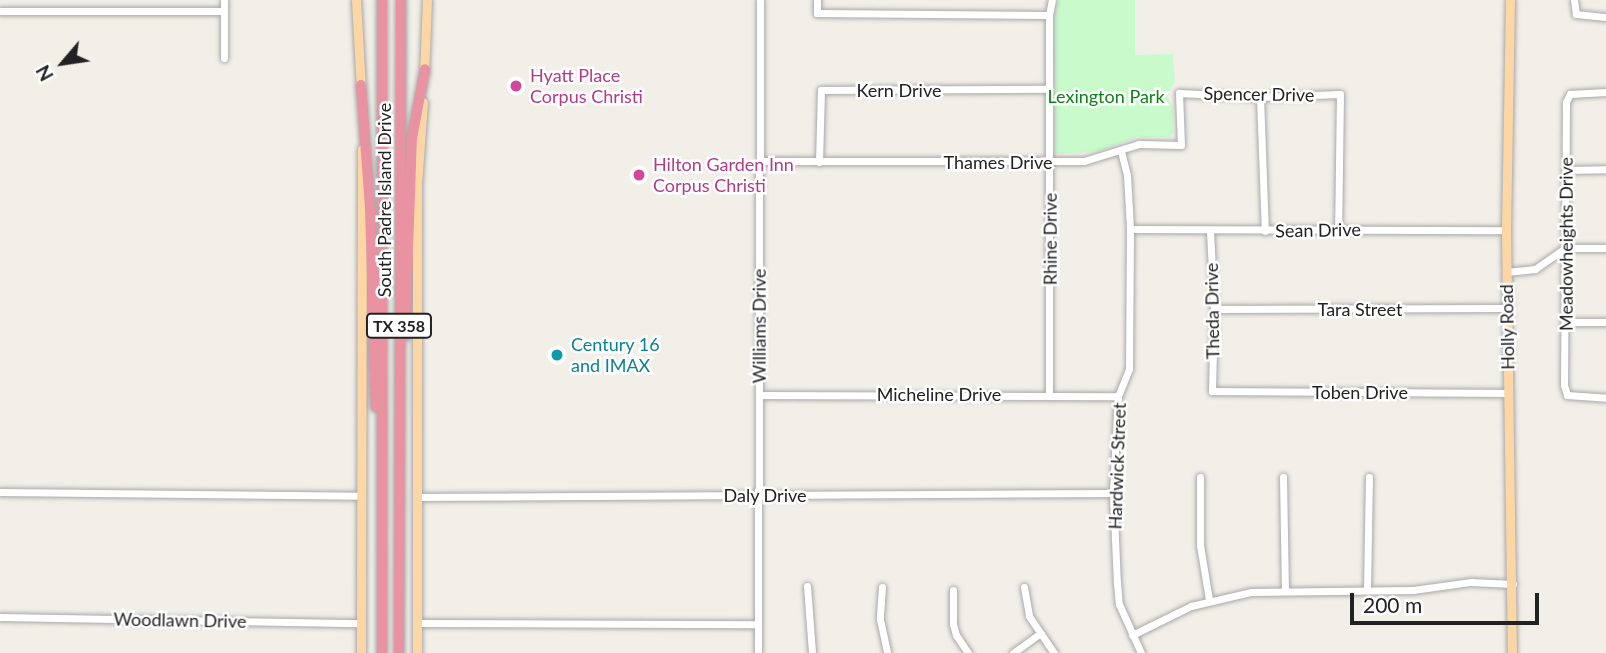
<!DOCTYPE html>
<style>
body{margin:0}
#map{position:relative;width:1606px;height:653px;overflow:hidden;background:#f2efe9;font-family:Lato,sans-serif}
div>[style]{position:absolute}
.park>*{inset:0;background:#c8facc}
.roads{filter:drop-shadow(0 0 2px #a9a9a9) drop-shadow(0 0 2px #a9a9a9)}
.minor>*{height:7px;margin:-3.5px;padding:0 3.5px;transform-origin:3.5px;border-radius:3.5px;background:#fff}
.major>*{height:9px;margin:-4.5px;padding:0 4.5px;transform-origin:4.5px;border-radius:4.5px;background:#fcd6a4}
.highway>*{height:10px;margin:-5px;padding:0 5px;transform-origin:5px;border-radius:5px;background:#e892a2}
.dots>*{width:19px;height:19px;translate:-50% -50%;box-sizing:border-box;border:4px solid #fff;border-radius:50%}
span{translate:-50% -50%;white-space:nowrap;text-align:center;line-height:1.15;-webkit-text-stroke:5px #fff;paint-order:stroke}
.shield-label span{padding:2px 5px;background:#fff;border:2px solid;border-radius:5px;-webkit-text-stroke-width:0}
.shield-label{font-size:16px;color:#222;font-weight:700}
.hotel-label{font-size:18px;color:#b23c85}
.left{translate:0 -50%;text-align:left}
.street-label{font-size:18px;color:#222}
.park-label{font-size:18px;color:#0c8416}
.culture-label{font-size:18px;color:#0d838f}
.north{position:absolute;left:28px;top:28px;width:70px;height:70px;-webkit-text-stroke:5px #fff;paint-order:stroke;rotate:241deg;font-size:19px;font-weight:700;line-height:28px;text-align:center;color:#222}
.north::after{content:'';display:block;margin:auto;width:24px;height:32px;background:#222;clip-path:polygon(50% 0,100% 100%,50% 72%,0 100%)}
.scale{position:absolute;left:1350px;top:593px;width:189px;height:32px;box-sizing:border-box;border:4px solid #222;border-top:0;padding-left:9px;font-size:21px;line-height:24px;white-space:nowrap;color:#222;-webkit-text-stroke:5px #fff;paint-order:stroke}
</style>
<div id="map">
<div class="park">
<i style="clip-path:polygon(1058px 0,1135px 0,1135px 55px,1173px 54px,1175px 82px,1167px 95px,1173px 108px,1173px 134px,1169px 137px,1138px 137px,1099px 151px,1055px 154px,1054px 18px)"></i>
</div>
<div class="roads">
<div class="minor">
<i style="left:224px;top:0;width:58px;rotate:90deg"></i>
<i style="left:817px;top:0;width:13px;rotate:90deg"></i>
<i style="left:817px;top:13px;width:232px;rotate:0.5deg"></i>
<i style="left:1574px;top:0;width:14px;rotate:82deg"></i>
<i style="left:1576px;top:14px;width:30px;rotate:6deg"></i>
<i style="left:0;top:11px;width:224px"></i>
<i style="left:1606px;top:92px;width:36px;rotate:177deg"></i>
<i style="left:1570px;top:94px;width:9px;rotate:117deg"></i>
<i style="left:1566px;top:102px;width:283px;rotate:90.4deg"></i>
<i style="left:1564px;top:385px;width:10px;rotate:73deg"></i>
<i style="left:1567px;top:395px;width:39px;rotate:4deg"></i>
<i style="left:1260px;top:97px;width:134px;rotate:87.9deg"></i>
<i style="left:1121px;top:151px;width:25px;rotate:76deg"></i>
<i style="left:1127px;top:175px;width:54px;rotate:86.8deg"></i>
<i style="left:1130px;top:229px;width:140px;rotate:90.4deg"></i>
<i style="left:1129px;top:369px;width:29px;rotate:112deg"></i>
<i style="left:1118px;top:396px;width:97px;rotate:93deg"></i>
<i style="left:1113px;top:493px;width:90px;rotate:87.5deg"></i>
<i style="left:1117px;top:583px;width:21px;rotate:85deg"></i>
<i style="left:1119px;top:604px;width:54px;rotate:65.8deg"></i>
<i style="left:760px;top:161px;width:324px"></i>
<i style="left:1084px;top:161px;width:58px;rotate:-17.2deg"></i>
<i style="left:1139px;top:144px;width:42px;rotate:1.4deg"></i>
<i style="left:1181px;top:145px;width:52px;rotate:-92.2deg"></i>
<i style="left:1179px;top:93px;width:81px;rotate:2.8deg"></i>
<i style="left:1260px;top:97px;width:80px;rotate:-2.1deg"></i>
<i style="left:1340px;top:94px;width:135px;rotate:90.8deg"></i>
<i style="left:819px;top:162px;width:72px;rotate:-88.4deg"></i>
<i style="left:821px;top:90px;width:228px;rotate:-0.3deg"></i>
<i style="left:1567px;top:170px;width:39px;rotate:-1deg"></i>
<i style="left:1130px;top:229px;width:376px;rotate:0.2deg"></i>
<i style="left:1210px;top:231px;width:78px;rotate:87.1deg"></i>
<i style="left:1214px;top:309px;width:82px;rotate:91.4deg"></i>
<i style="left:1212px;top:391px;width:296px;rotate:0.4deg"></i>
<i style="left:1507px;top:272px;width:28px;rotate:-6deg"></i>
<i style="left:1535px;top:269px;width:37px;rotate:-35deg"></i>
<i style="left:1565px;top:248px;width:41px"></i>
<i style="left:1214px;top:309px;width:293px;rotate:-0.2deg"></i>
<i style="left:1566px;top:322px;width:40px"></i>
<i style="left:1049px;top:393px;width:378px;rotate:-90deg"></i>
<i style="left:1049px;top:15px;width:15px;rotate:-79deg"></i>
<i style="left:759px;top:395px;width:359px;rotate:0.2deg"></i>
<i style="left:1200px;top:477px;width:68px;rotate:90deg"></i>
<i style="left:1200px;top:545px;width:56px;rotate:80.7deg"></i>
<i style="left:1283px;top:477px;width:113px;rotate:89deg"></i>
<i style="left:0;top:492px;width:361px;rotate:0.6deg"></i>
<i style="left:417px;top:497px;width:696px;rotate:-0.33deg"></i>
<i style="left:807px;top:586px;width:67px;rotate:85.7deg"></i>
<i style="left:882px;top:587px;width:32px;rotate:94deg"></i>
<i style="left:880px;top:619px;width:35px;rotate:78deg"></i>
<i style="left:1024px;top:587px;width:29px;rotate:80deg"></i>
<i style="left:1029px;top:616px;width:45px;rotate:56deg"></i>
<i style="left:953px;top:590px;width:34px;rotate:90deg"></i>
<i style="left:953px;top:624px;width:11px;rotate:75deg"></i>
<i style="left:956px;top:635px;width:22px;rotate:56deg"></i>
<i style="left:1367px;top:590px;width:113px;rotate:-89deg"></i>
<i style="left:0;top:617px;width:361px;rotate:1deg"></i>
<i style="left:417px;top:623px;width:341px;rotate:0.2deg"></i>
<i style="left:1132px;top:635px;width:66px;rotate:-26.2deg"></i>
<i style="left:1191px;top:606px;width:62px;rotate:-13.1deg"></i>
<i style="left:1251px;top:592px;width:162px;rotate:-0.7deg"></i>
<i style="left:1413px;top:590px;width:59px;rotate:-7.9deg"></i>
<i style="left:1471px;top:582px;width:42px;rotate:2.7deg"></i>
<i style="left:758px;top:653px;width:653px;rotate:-89.82deg"></i>
<i style="left:1013px;top:653px;width:34px;rotate:-36deg"></i>
</div>
<div class="major">
<i style="left:356px;top:0;width:89px;rotate:86.8deg"></i>
<i style="left:1510px;top:0;width:230px;rotate:91deg"></i>
<i style="left:1506px;top:230px;width:423px;rotate:89.2deg"></i>
<i style="left:424px;top:74px;width:74px;rotate:-87.7deg"></i>
<i style="left:361px;top:653px;width:504px;rotate:-89.89deg"></i>
<i style="left:417px;top:653px;width:468px;rotate:-90deg"></i>
<i style="left:417px;top:185px;width:83px;rotate:-85.9deg"></i>
</div>
<div class="highway">
<i style="left:382px;top:0;width:653px;rotate:90deg"></i>
<i style="left:361px;top:85px;width:123px;rotate:85.8deg"></i>
<i style="left:370px;top:208px;width:199px;rotate:88.3deg"></i>
<i style="left:405px;top:336px;width:198px;rotate:-88deg"></i>
<i style="left:412px;top:138px;width:70px;rotate:-79.3deg"></i>
<i style="left:399px;top:653px;width:653px;rotate:-89.82deg"></i>
</div>
</div>
<div class="dots">
<i style="left:516px;top:86px;background:#d1479c"></i>
<i style="left:639px;top:175px;background:#d1479c"></i>
<i style="left:557px;top:355px;background:#0f9aa8"></i>
</div>
<div class="shield-label">
<span style="left:399px;top:326px">TX 358</span>
</div>
<div class="hotel-label">
<span class="left" style="left:530px;top:86px">Hyatt Place<br>Corpus Christi</span>
<span class="left" style="left:653px;top:175px">Hilton Garden Inn<br>Corpus Christi</span>
</div>
<div class="street-label">
<span style="left:899px;top:90px">Kern Drive</span>
<span style="left:1259px;top:94px;rotate:1deg">Spencer Drive</span>
<span style="left:998px;top:162px">Thames Drive</span>
<span style="left:384px;top:200px;rotate:-90deg">South Padre Island Drive</span>
<span style="left:1318px;top:230px;rotate:-1deg">Sean Drive</span>
<span style="left:1050px;top:239px;rotate:-90deg">Rhine Drive</span>
<span style="left:1566px;top:244px;rotate:-90deg">Meadowheights Drive</span>
<span style="left:1360px;top:309px">Tara Street</span>
<span style="left:1212px;top:311px;rotate:-91deg">Theda Drive</span>
<span style="left:759px;top:326px;rotate:-90deg">Williams Drive</span>
<span style="left:1507px;top:327px;rotate:-91deg">Holly Road</span>
<span style="left:1360px;top:392px">Toben Drive</span>
<span style="left:939px;top:394px">Micheline Drive</span>
<span style="left:1117px;top:466px;rotate:-88deg">Hardwick Street</span>
<span style="left:765px;top:495px">Daly Drive</span>
<span style="left:180px;top:620px;rotate:1deg">Woodlawn Drive</span>
</div>
<div class="park-label">
<span style="left:1106px;top:96px">Lexington Park</span>
</div>
<div class="culture-label">
<span class="left" style="left:571px;top:355px">Century 16<br>and IMAX</span>
</div>
<div class="north">N</div>
<div class="scale">200 m</div>
</div>
